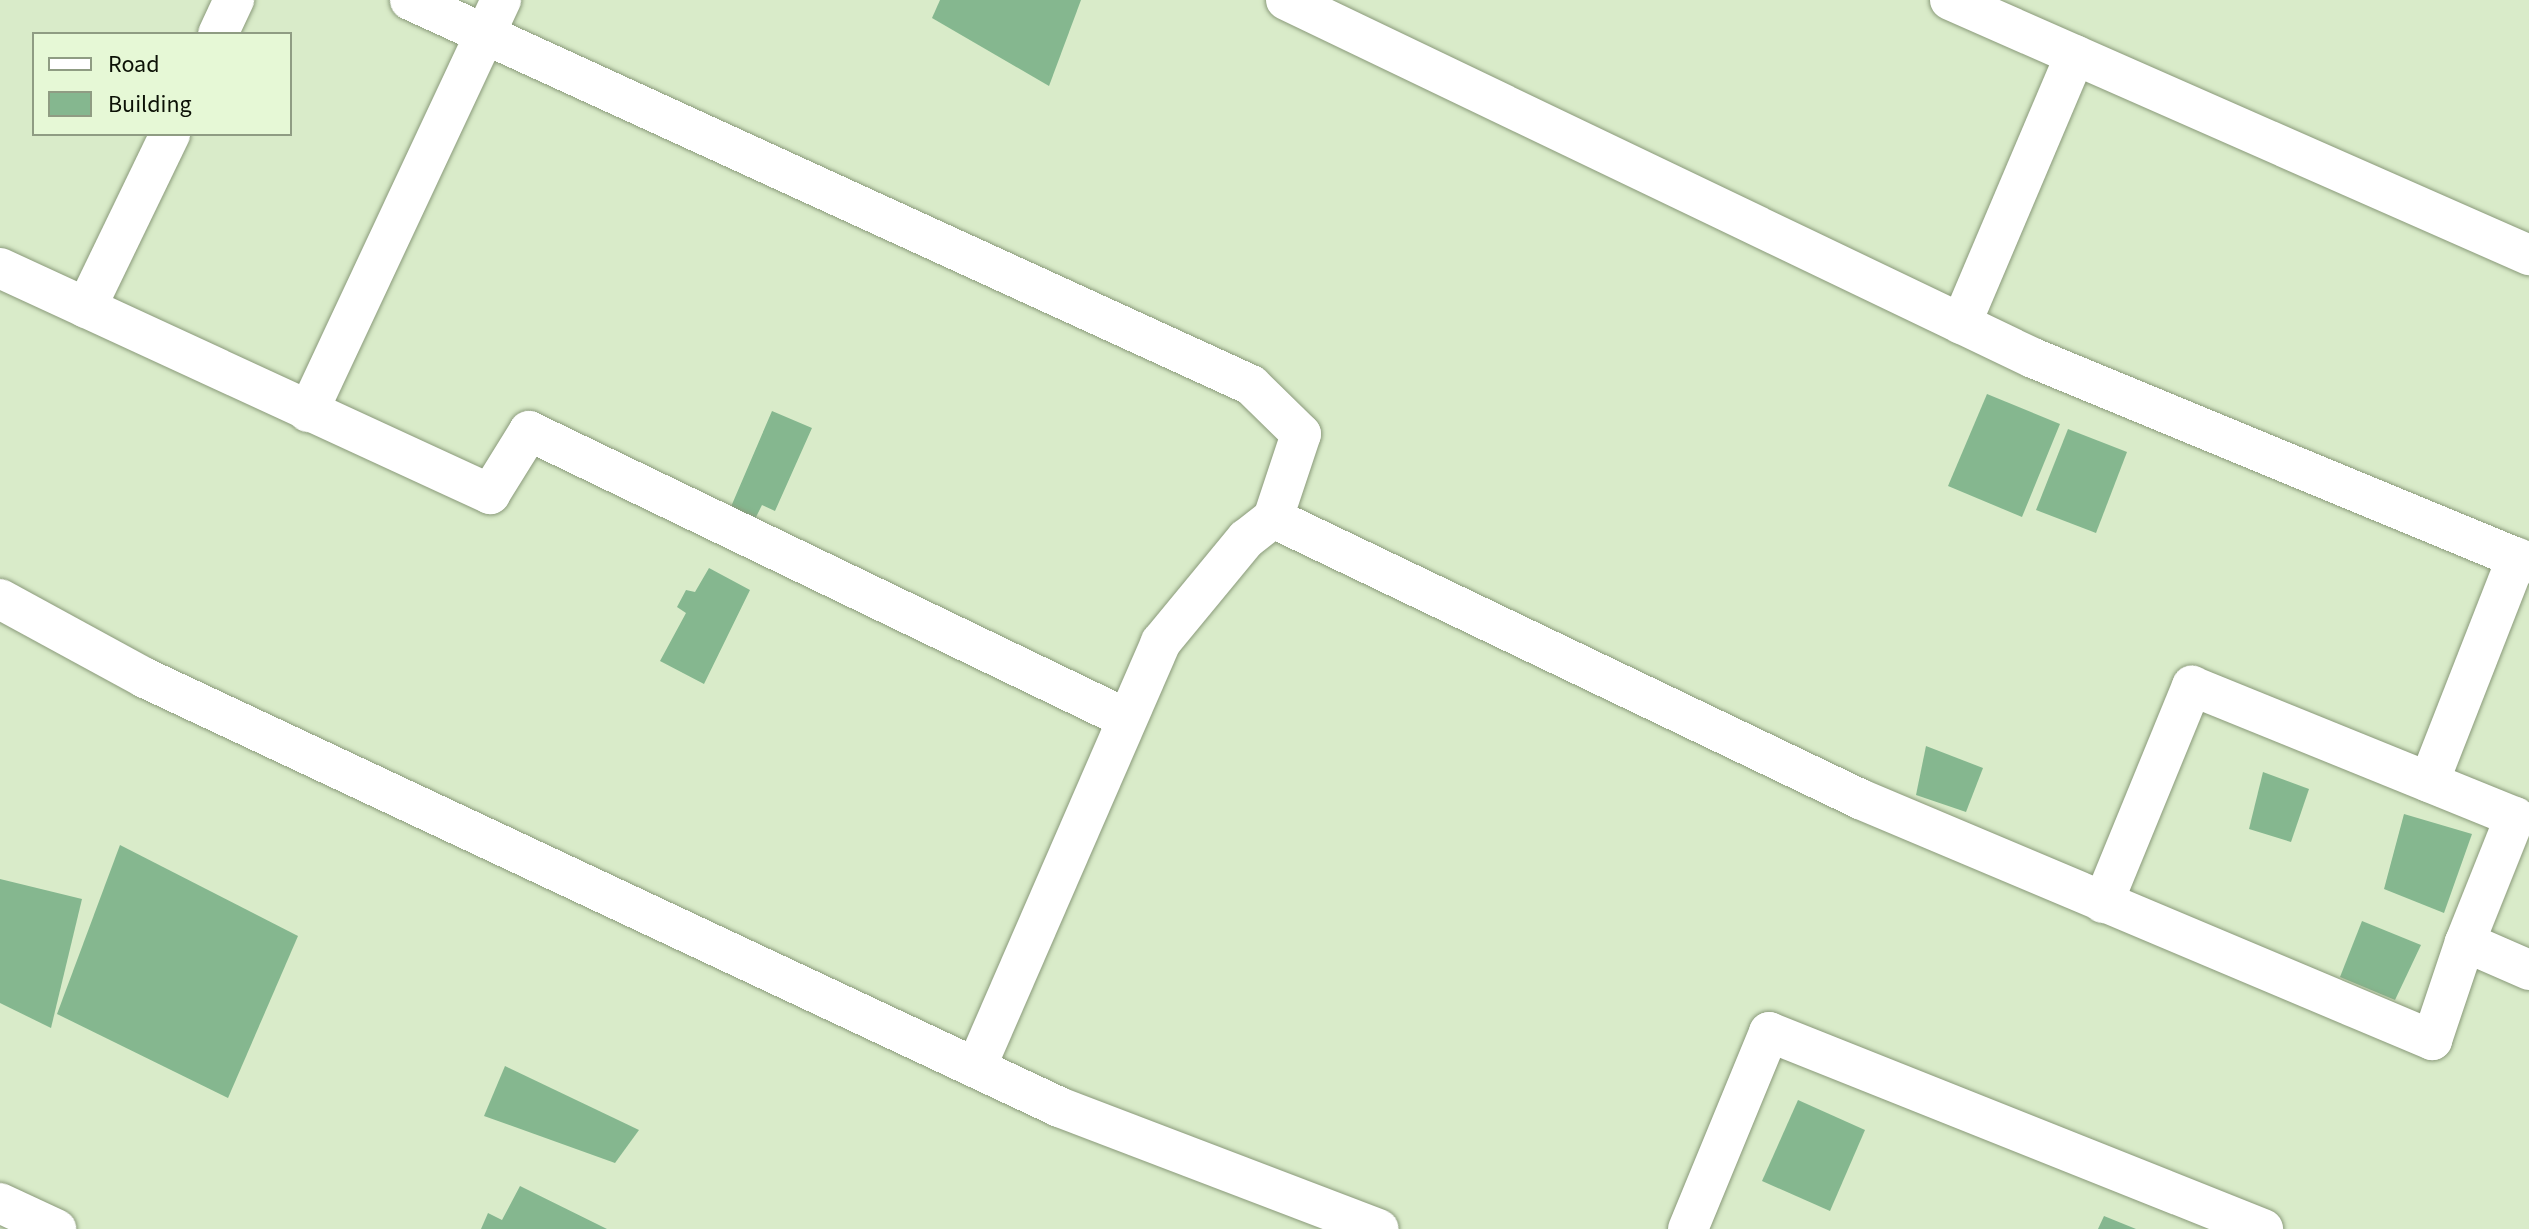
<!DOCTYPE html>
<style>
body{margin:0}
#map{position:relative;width:2529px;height:1229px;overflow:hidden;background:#d9ebc9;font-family:"Source Sans 3",sans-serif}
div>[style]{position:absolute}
.building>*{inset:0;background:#85b78f}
.roads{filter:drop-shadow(0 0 2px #8a9a7a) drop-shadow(0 0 2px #8a9a7a)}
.minor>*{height:40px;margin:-20px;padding:0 20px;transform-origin:20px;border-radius:20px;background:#fff}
span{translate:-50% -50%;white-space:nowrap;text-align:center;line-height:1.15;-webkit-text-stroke:7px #e6f8d6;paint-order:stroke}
.legend{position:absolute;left:32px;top:32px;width:260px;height:104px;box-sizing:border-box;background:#e6f8d6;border:2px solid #8f9c83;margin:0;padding:10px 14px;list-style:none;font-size:24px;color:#0c1106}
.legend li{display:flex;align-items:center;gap:16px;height:40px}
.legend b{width:40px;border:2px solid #8f9c83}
</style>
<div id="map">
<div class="building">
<i style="clip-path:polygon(940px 0,1081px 0,1049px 86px,932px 18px)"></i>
<i style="clip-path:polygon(1987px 394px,2060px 424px,2022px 517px,1948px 486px)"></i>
<i style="clip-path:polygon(772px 411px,812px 428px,775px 511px,762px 505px,755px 519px,730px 509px)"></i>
<i style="clip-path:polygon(2068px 429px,2127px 452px,2096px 533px,2036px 510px)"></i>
<i style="clip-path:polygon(709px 568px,750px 590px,704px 684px,660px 661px,686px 613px,677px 607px,686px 590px,695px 592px)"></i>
<i style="clip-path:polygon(1926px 746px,1983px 768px,1966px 812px,1916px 795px)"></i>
<i style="clip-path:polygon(2263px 772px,2309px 789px,2291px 842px,2249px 829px)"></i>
<i style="clip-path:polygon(2404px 814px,2472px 834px,2444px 913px,2384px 889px)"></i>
<i style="clip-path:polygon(120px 845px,298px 936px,228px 1098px,57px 1014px)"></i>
<i style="clip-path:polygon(0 879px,82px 899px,51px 1028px,0 1003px)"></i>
<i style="clip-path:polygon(2362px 921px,2421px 945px,2395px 1000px,2340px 977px)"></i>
<i style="clip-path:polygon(505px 1066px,639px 1130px,615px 1163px,484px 1116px)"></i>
<i style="clip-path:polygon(1798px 1100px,1865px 1130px,1830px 1211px,1762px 1181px)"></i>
<i style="clip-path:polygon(520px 1186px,607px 1229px,481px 1229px,488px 1213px,502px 1220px)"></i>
<i style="clip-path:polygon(2104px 1216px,2136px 1229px,2098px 1229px)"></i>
</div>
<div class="roads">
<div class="minor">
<i style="left:410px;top:0;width:925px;rotate:24.6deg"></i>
<i style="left:1251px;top:385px;width:70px;rotate:44.4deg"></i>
<i style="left:1301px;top:434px;width:89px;rotate:108.4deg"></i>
<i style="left:1273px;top:518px;width:34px;rotate:142deg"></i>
<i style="left:1246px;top:539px;width:134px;rotate:129.5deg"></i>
<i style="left:1161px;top:642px;width:464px;rotate:113.5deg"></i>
<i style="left:1286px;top:0;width:828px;rotate:25.61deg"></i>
<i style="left:2033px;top:358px;width:537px;rotate:22.46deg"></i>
<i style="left:1950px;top:0;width:633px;rotate:23.77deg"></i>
<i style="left:218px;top:34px;width:38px;rotate:-65deg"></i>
<i style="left:0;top:268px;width:540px;rotate:24.76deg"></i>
<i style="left:490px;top:494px;width:74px;rotate:-58.2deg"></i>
<i style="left:529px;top:431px;width:662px;rotate:25.71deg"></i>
<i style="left:86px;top:308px;width:193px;rotate:-64.2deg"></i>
<i style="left:1961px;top:324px;width:292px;rotate:-67deg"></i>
<i style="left:308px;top:412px;width:455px;rotate:-64.9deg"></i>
<i style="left:1273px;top:518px;width:651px;rotate:25.58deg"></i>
<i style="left:1860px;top:799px;width:621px;rotate:22.85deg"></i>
<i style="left:2432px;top:1040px;width:103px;rotate:-71.4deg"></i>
<i style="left:2465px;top:942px;width:70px;rotate:23.6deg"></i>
<i style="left:0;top:599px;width:165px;rotate:28.6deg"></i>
<i style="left:145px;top:678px;width:1010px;rotate:25.14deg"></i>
<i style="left:1059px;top:1107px;width:342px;rotate:20.9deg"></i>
<i style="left:2429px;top:782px;width:241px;rotate:-68.6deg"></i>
<i style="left:2103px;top:903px;width:235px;rotate:-67.7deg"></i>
<i style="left:2192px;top:686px;width:349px;rotate:22.1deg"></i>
<i style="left:2515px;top:817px;width:135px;rotate:111.8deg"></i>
<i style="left:0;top:1203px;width:62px;rotate:24.9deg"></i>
<i style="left:1688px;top:1229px;width:213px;rotate:-67.6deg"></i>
<i style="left:1769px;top:1032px;width:532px;rotate:21.74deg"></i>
</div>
</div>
<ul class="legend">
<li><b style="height:10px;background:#fff"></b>Road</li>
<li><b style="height:22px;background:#85b78f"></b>Building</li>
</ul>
</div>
